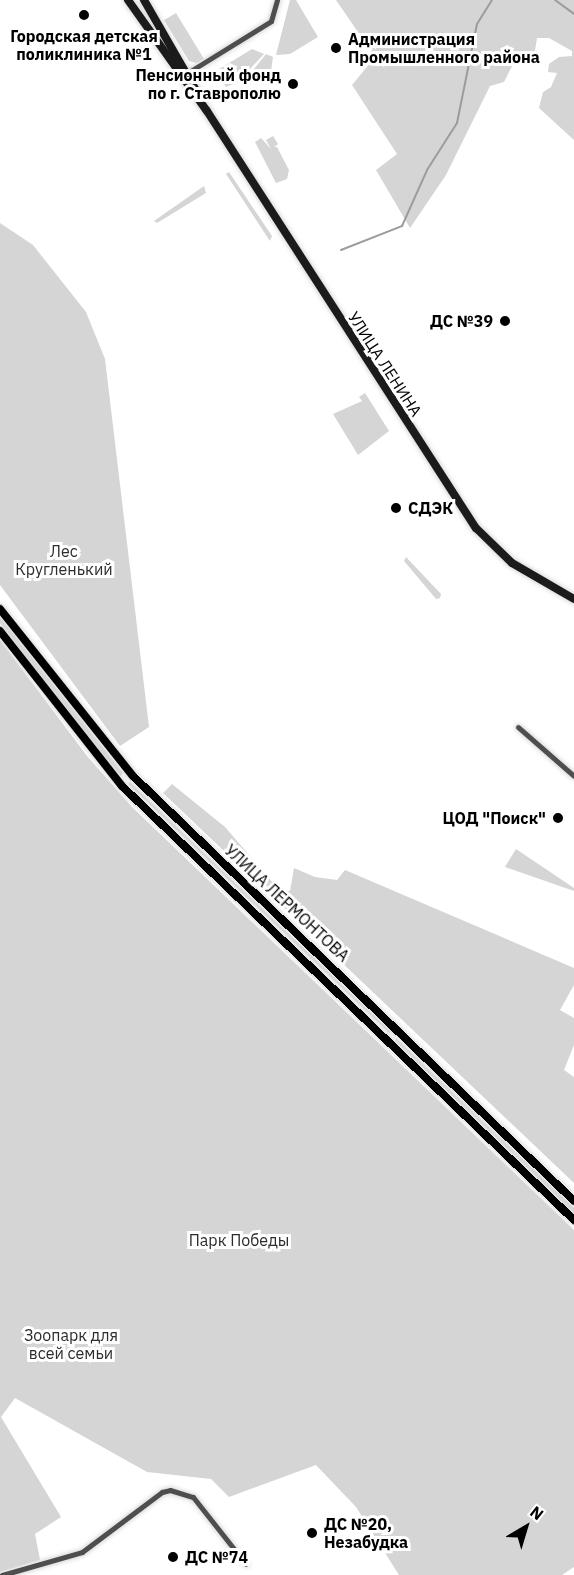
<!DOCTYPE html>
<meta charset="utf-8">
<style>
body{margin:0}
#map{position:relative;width:574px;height:1575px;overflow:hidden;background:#fff;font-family:"IBM Plex Sans",sans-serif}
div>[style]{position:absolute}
.green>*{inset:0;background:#d5d5d5}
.stream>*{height:2px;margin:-1px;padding:0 1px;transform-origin:1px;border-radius:1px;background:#9c9c9c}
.roads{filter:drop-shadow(0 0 2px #dbdbdb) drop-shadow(0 0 2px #dbdbdb)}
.minor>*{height:5px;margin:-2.5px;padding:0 2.5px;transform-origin:2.5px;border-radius:2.5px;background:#4e4e4e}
.secondary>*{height:8px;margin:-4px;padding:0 4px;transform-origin:4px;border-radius:4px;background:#1b1b1b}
.primary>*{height:8px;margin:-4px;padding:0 4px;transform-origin:4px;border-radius:4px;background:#000}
.dots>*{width:16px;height:16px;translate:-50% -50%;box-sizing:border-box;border:3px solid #fff;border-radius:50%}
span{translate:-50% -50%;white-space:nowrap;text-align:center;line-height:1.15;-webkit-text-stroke:6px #fff;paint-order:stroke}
.poi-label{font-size:16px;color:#000;font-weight:700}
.left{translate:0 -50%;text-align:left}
.right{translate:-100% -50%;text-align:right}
.street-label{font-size:16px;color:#000}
.park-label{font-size:16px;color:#2c2c2c}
.north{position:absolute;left:496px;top:1497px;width:60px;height:60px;-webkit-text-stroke:4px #fff;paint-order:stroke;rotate:38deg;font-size:16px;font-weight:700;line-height:24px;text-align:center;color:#000}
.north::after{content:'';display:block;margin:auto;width:21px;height:27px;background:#000;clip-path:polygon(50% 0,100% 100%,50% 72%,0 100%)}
</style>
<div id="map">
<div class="green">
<i style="clip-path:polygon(290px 0,296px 0,318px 37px,290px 54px,276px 55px)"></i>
<i style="clip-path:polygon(336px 0,574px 0,574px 140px,539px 108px,543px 92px,551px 87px,557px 73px,548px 72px,549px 64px,559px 57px,572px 56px,572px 51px,549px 38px,537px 38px,534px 57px,523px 64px,513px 64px,504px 82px,490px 86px,446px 175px,410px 228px,376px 170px,397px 154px,352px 85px,375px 57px)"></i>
<i style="clip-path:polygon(176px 13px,204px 59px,197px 63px,189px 61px,164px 20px)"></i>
<i style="clip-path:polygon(252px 49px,264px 54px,238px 82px,226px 87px,216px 71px)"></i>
<i style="clip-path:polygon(266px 54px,273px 57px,271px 71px,250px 84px,247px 81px,241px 85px)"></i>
<i style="clip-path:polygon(273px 136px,278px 144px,274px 147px,277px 147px,289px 170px,287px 179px,276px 183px,255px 142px,261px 138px,271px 149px,266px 140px)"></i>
<i style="clip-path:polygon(229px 172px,272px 236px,270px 241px,226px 174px)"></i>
<i style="clip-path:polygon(204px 186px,206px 193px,157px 223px,154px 221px)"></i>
<i style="clip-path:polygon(0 223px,33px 245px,86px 312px,105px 359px,149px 727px,120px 746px,0 585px)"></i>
<i style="clip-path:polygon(365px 393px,389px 431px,358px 455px,333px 414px,362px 401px,359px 397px)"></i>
<i style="clip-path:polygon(406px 557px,441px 594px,440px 598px,436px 599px,404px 561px)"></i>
<i style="clip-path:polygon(0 617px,123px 773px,121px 776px,79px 728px,0 623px)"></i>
<i style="clip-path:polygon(0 640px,87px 756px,132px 807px,574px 1230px,574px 1567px,562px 1575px,399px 1575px,356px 1507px,316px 1465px,229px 1497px,211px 1479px,147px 1472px,15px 1398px,1px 1417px,61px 1517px,35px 1534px,40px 1560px,0 1572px)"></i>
<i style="clip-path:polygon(130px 782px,390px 1031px,390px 1034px,128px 784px)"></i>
<i style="clip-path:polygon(172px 784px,225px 827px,280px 891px,290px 891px,294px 868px,315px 877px,337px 880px,345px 870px,574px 968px,574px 985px,560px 1010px,574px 1018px,574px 1045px,564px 1070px,574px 1077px,574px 1183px,163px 793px)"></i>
<i style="clip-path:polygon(516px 849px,574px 888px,574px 891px,505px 867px)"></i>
<i style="clip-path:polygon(396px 1038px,574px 1208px,574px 1213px,395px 1041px)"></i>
</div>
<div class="stream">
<i style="left:555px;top:0;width:24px;rotate:36deg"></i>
<i style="left:341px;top:250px;width:66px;rotate:-21.5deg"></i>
<i style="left:402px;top:226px;width:61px;rotate:-65.9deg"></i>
<i style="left:427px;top:170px;width:56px;rotate:-57.4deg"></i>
<i style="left:457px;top:123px;width:101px;rotate:-78.6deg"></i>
<i style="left:477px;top:24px;width:28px;rotate:-58deg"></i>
</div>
<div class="roads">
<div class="minor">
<i style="left:184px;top:75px;width:102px;rotate:-31.8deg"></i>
<i style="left:271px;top:21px;width:22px;rotate:-74deg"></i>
<i style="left:518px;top:727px;width:74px;rotate:41.2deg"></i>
<i style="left:2px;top:1575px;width:83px;rotate:-16deg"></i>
<i style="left:82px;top:1552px;width:100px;rotate:-36.9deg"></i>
<i style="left:162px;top:1492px;width:8px;rotate:-14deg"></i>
<i style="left:170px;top:1490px;width:24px;rotate:17deg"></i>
<i style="left:193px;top:1497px;width:85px;rotate:51.7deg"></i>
</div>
<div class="secondary">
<i style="left:128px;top:0;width:136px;rotate:54.6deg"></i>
<i style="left:207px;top:111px;width:496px;rotate:57.2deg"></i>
<i style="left:476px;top:528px;width:50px;rotate:44.2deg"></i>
<i style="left:512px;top:563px;width:72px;rotate:30.1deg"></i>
<i style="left:144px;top:0;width:114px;rotate:60.1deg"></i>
</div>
<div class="primary">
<i style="left:0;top:609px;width:213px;rotate:51.5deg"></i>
<i style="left:133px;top:776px;width:612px;rotate:43.94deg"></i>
<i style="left:0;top:631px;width:197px;rotate:51.8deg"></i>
<i style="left:122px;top:786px;width:627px;rotate:43.84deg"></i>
</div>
</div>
<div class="dots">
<i style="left:84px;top:15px;background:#000"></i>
<i style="left:336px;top:48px;background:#000"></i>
<i style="left:293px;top:84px;background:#000"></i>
<i style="left:505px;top:321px;background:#000"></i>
<i style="left:396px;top:508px;background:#000"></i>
<i style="left:558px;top:818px;background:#000"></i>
<i style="left:312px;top:1533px;background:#000"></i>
<i style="left:173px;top:1557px;background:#000"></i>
</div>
<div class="poi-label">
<span style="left:84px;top:45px">Городская детская<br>поликлиника №1</span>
<span class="left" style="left:348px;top:48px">Администрация<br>Промышленного района</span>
<span class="right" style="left:281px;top:84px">Пенсионный фонд<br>по г. Ставрополю</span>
<span class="right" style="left:493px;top:321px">ДС №39</span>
<span class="left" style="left:408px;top:508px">СДЭК</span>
<span class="right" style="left:546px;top:818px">ЦОД "Поиск"</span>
<span class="left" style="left:324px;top:1533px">ДС №20,<br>Незабудка</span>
<span class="left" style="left:185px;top:1557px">ДС №74</span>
</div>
<div class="street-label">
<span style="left:385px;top:364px;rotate:57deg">УЛИЦА ЛЕНИНА</span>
<span style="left:287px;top:903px;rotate:43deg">УЛИЦА ЛЕРМОНТОВА</span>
</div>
<div class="park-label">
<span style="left:64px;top:560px">Лес<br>Кругленький</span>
<span style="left:239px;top:1240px">Парк Победы</span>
<span style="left:71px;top:1344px">Зоопарк для<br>всей семьи</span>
</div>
<div class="north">N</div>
</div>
